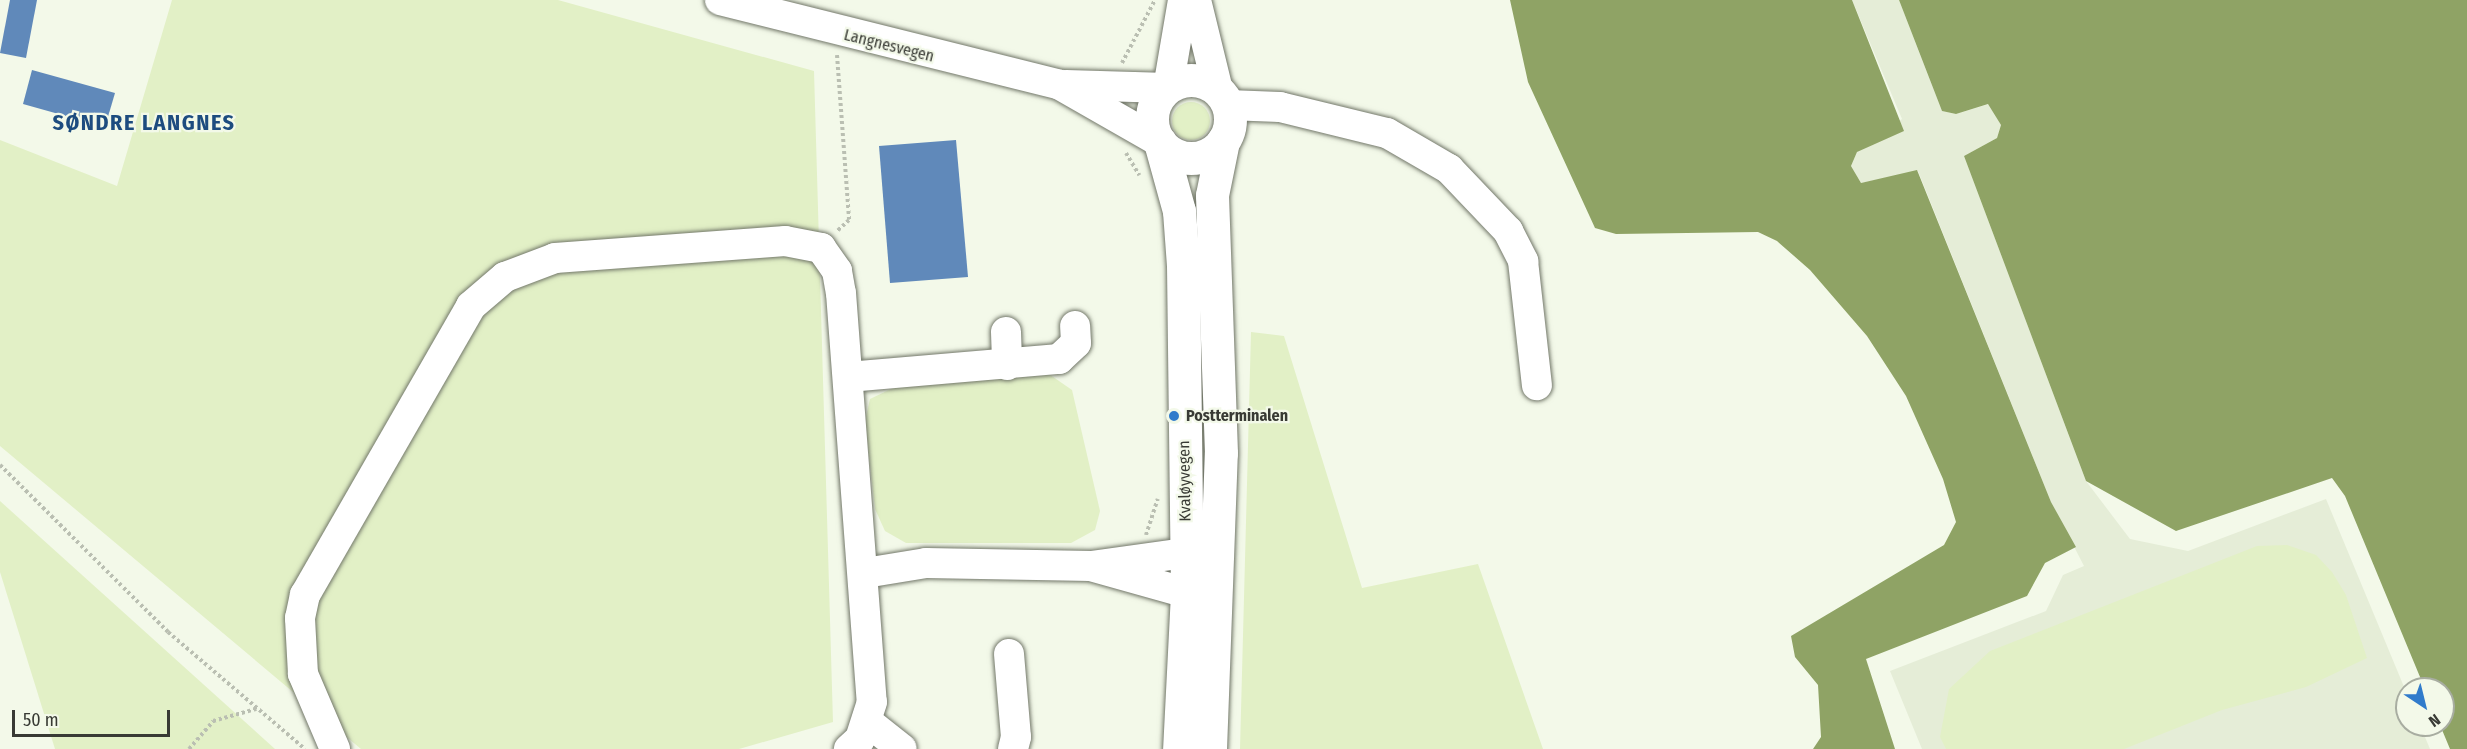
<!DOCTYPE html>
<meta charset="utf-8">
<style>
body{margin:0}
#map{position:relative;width:2467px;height:749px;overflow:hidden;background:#f3f9e9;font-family:"Fira Sans Condensed",sans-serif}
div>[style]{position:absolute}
.built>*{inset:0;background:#e5edd7}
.green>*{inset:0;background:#e2f0c6}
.round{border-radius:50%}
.water>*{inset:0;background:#8fa365}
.building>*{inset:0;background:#6089ba}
.path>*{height:4px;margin-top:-2px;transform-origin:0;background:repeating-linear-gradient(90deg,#babfb2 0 3px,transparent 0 6px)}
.roads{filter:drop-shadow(0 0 2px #727769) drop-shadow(0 0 2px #727769)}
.minor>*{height:30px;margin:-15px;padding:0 15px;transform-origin:15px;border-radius:15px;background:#fff}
.major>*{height:33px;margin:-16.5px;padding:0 16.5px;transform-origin:16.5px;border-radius:16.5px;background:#fff}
.major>.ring{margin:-16.5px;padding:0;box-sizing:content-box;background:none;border:33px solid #fff;border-radius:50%}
.dots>*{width:16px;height:16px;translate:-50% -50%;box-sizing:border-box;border:3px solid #f3f9e9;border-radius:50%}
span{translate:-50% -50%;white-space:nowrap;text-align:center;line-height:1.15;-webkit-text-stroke:4.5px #f3f9e9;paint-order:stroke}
.street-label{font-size:16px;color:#383a34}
.poi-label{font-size:16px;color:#383a34;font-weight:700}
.left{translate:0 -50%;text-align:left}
.district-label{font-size:22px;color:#1d4c7f;font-weight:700;letter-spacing:1.5px}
.north{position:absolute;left:2395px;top:677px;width:60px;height:60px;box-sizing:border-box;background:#f3f9e9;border:2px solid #a8ada1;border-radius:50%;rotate:145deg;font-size:16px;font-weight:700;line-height:24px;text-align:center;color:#383a34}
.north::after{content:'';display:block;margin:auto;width:21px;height:27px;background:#307bcb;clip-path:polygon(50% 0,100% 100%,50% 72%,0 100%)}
.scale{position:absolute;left:12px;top:710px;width:158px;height:27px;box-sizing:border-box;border:3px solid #383a34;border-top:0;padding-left:8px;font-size:18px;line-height:21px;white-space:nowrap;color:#383a34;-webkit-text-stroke:4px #f3f9e9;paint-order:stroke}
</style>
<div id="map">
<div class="built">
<i style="clip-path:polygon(1852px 0,1899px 0,1942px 111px,1956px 114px,1989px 104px,2001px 125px,1997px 138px,1964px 156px,2086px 481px,2130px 539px,2188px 551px,2326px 499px,2407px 694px,2407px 725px,2420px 725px,2430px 749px,1922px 749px,1890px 671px,2046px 611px,2063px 575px,2084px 566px,2051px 502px,1918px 171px,1861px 183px,1851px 166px,1857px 152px,1902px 119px)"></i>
</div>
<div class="green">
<i style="clip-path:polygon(172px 0,558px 0,814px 71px,833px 722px,739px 749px,361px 749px,0 446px,0 140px,117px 186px)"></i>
<i class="round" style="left:1172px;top:102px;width:38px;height:38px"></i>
<i style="clip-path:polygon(1251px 332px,1284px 336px,1362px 588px,1478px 564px,1543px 749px,1240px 749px)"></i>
<i style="clip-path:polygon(1046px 372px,1072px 390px,1100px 511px,1095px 530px,1071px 543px,906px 543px,885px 531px,875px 509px,865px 421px,870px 399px,895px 387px)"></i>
<i style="clip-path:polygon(0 501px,275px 749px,55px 749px,0 572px)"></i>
<i style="clip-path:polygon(2287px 545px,2316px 555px,2332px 572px,2346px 595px,2367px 658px,2306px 687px,2222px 710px,2124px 749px,1946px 749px,1940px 737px,1949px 689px,1990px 651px,2257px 546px)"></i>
</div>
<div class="water">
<i style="clip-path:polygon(1510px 0,1852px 0,1904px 131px,1857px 152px,1851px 166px,1861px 183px,1917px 170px,2051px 502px,2076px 547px,2045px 563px,2027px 596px,1866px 659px,1895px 749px,1813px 749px,1821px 737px,1818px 685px,1795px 657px,1791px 636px,1944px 545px,1956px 522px,1943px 479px,1906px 396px,1867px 336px,1810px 270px,1777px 241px,1758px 232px,1616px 234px,1595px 228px,1528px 82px)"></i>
<i style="clip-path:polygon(1899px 0,2467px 0,2467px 749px,2450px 749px,2440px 725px,2443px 689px,2425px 689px,2345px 496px,2332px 478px,2176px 531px,2086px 481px,1964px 156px,1997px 138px,2001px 125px,1988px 104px,1956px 114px,1942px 111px)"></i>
</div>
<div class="building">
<i style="clip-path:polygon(10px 0,37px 0,26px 58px,0 53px)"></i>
<i style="clip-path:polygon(32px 70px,115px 93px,105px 127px,23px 104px)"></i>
<i style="clip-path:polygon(956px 140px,968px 277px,890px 283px,879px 146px)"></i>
</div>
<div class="path">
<i style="left:837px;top:55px;width:165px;rotate:85.8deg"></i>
<i style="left:849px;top:220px;width:16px;rotate:137deg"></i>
<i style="left:1122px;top:63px;width:71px;rotate:-62.4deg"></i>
<i style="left:1126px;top:153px;width:26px;rotate:59deg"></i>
<i style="left:0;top:465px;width:237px;rotate:44.8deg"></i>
<i style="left:168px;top:632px;width:180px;rotate:40.5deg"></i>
<i style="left:1146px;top:535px;width:38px;rotate:-72deg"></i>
<i style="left:189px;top:749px;width:37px;rotate:-49deg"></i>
<i style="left:213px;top:721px;width:45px;rotate:-15.6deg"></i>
</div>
<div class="roads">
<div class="minor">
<i style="left:720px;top:0;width:350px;rotate:14deg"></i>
<i style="left:1060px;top:85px;width:115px;rotate:29.7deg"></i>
<i style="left:1196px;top:0;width:93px;rotate:76.3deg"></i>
<i style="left:1066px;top:85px;width:102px;rotate:1.7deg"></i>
<i style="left:1168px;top:88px;width:89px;rotate:-80.3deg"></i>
<i style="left:1228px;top:105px;width:52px;rotate:2.2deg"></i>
<i style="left:1280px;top:107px;width:110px;rotate:13.7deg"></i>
<i style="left:1387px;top:133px;width:72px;rotate:30.1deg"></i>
<i style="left:1449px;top:169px;width:86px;rotate:46.4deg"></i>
<i style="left:1508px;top:231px;width:34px;rotate:63deg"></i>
<i style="left:1523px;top:261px;width:125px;rotate:83.6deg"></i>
<i style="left:1006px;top:332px;width:33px;rotate:88deg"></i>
<i style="left:848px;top:377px;width:212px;rotate:-4.9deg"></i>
<i style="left:1059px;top:359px;width:23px;rotate:-43deg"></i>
<i style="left:1076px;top:343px;width:17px;rotate:-93deg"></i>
<i style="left:865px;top:573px;width:62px;rotate:-9.3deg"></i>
<i style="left:926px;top:563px;width:165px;rotate:1deg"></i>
<i style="left:1091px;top:566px;width:96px;rotate:-7.8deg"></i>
<i style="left:1186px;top:553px;width:36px;rotate:32deg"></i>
<i style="left:1217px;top:572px;width:37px;rotate:145deg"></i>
<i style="left:1187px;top:593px;width:100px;rotate:-164.3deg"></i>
<i style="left:1009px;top:654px;width:83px;rotate:85.2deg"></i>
<i style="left:1016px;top:737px;width:12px;rotate:104deg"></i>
<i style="left:868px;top:722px;width:43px;rotate:38.5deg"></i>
<i style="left:335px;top:749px;width:82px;rotate:-113.1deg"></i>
<i style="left:303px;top:674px;width:56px;rotate:-93.1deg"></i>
<i style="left:300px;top:618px;width:24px;rotate:-78deg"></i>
<i style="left:305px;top:595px;width:333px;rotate:-60.1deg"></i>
<i style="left:471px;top:306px;width:45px;rotate:-40.5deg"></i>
<i style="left:505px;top:277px;width:53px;rotate:-20.8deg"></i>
<i style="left:555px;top:258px;width:231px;rotate:-4.2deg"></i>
<i style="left:785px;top:241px;width:37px;rotate:11deg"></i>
<i style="left:821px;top:248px;width:28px;rotate:55deg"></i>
<i style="left:837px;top:271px;width:22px;rotate:80deg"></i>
<i style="left:841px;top:293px;width:410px;rotate:85.7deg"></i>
<i style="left:872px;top:702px;width:39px;rotate:108deg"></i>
<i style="left:860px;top:739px;width:15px;rotate:138deg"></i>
</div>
<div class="major">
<i class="ring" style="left:1152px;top:80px;width:45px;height:45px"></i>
<i style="left:1160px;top:142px;width:72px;rotate:74.6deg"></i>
<i style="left:1179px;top:211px;width:54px;rotate:85.8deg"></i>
<i style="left:1183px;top:265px;width:328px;rotate:89.3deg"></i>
<i style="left:1187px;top:593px;width:156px;rotate:92.9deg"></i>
<i style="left:1210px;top:749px;width:296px;rotate:-87.9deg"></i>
<i style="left:1221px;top:453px;width:258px;rotate:-92deg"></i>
<i style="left:1212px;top:195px;width:55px;rotate:-78.5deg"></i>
</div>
</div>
<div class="dots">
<i style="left:1174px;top:416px;background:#307bcb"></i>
</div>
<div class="street-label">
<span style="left:889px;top:46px;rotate:14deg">Langnesvegen</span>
<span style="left:1185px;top:481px;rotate:-91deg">Kvaløyvegen</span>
</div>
<div class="poi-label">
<span class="left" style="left:1186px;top:416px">Postterminalen</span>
</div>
<div class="district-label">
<span style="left:144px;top:123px">SØNDRE LANGNES</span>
</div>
<div class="north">N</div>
<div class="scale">50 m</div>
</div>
